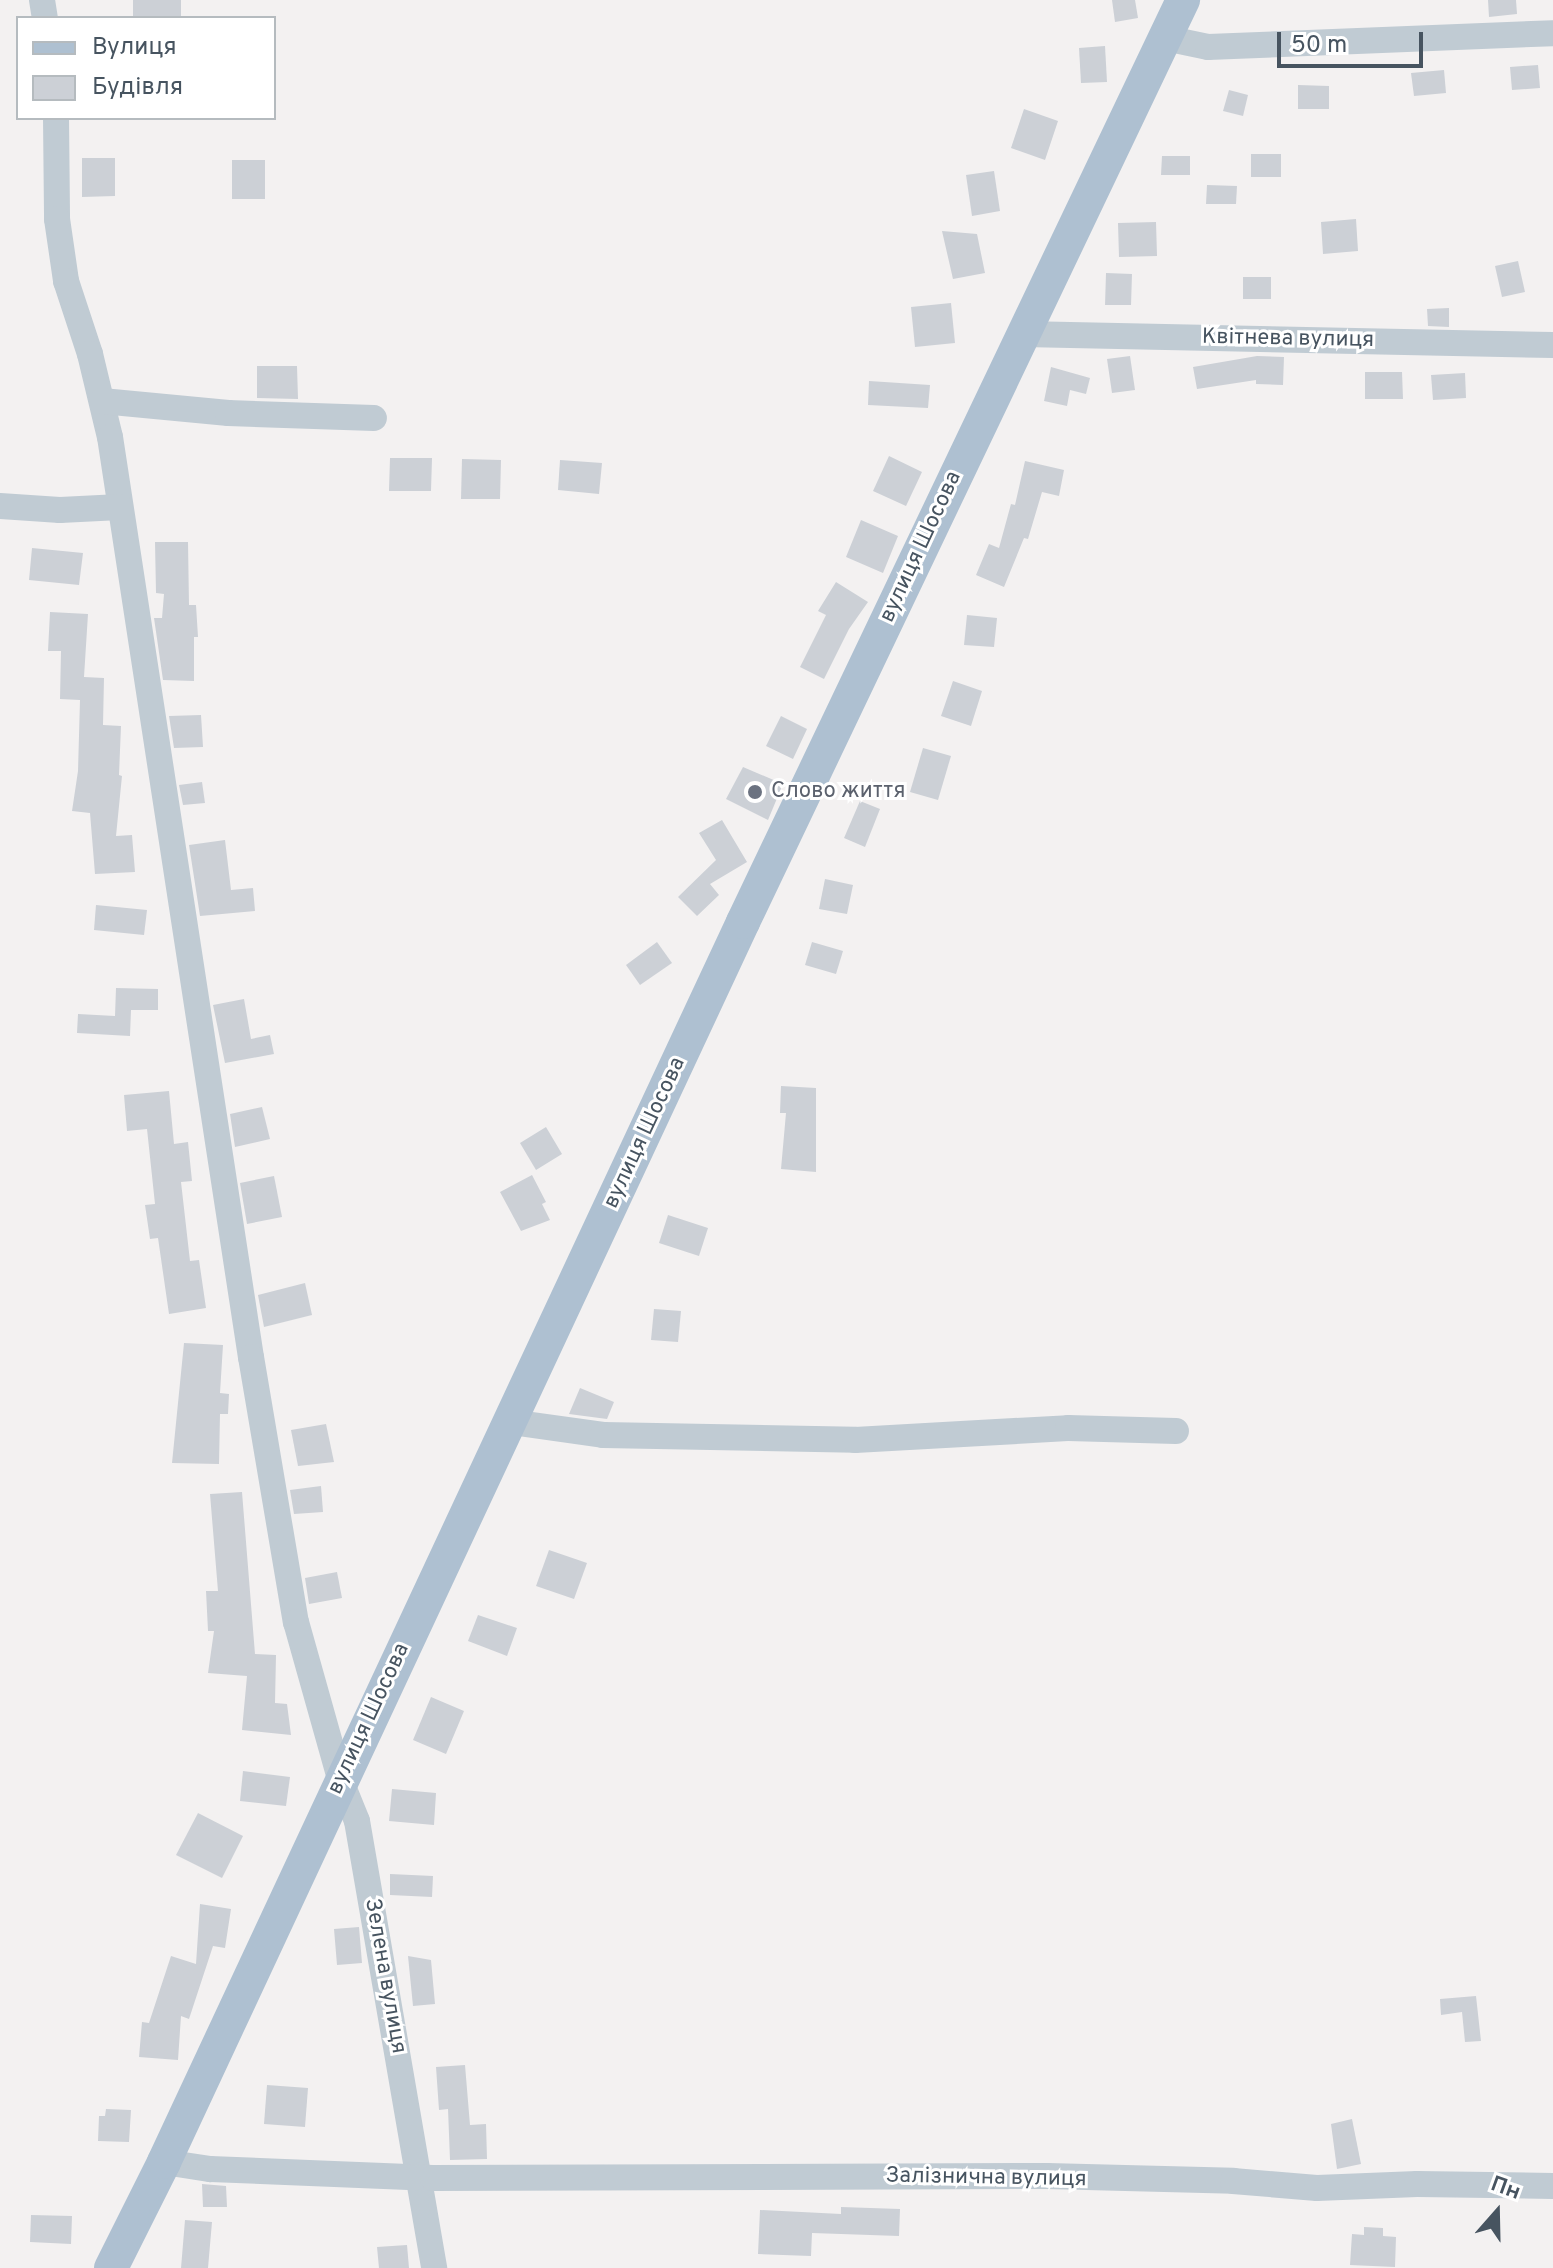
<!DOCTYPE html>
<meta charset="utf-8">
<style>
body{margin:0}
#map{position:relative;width:1553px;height:2268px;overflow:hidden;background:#f3f1f1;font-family:Overpass,sans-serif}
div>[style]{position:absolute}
.building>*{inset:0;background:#ccd0d6}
.minor>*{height:26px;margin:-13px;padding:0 13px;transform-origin:13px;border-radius:13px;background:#c0cbd3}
.major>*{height:34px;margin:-17px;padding:0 17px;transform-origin:17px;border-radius:17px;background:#aec0d1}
.dots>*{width:22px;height:22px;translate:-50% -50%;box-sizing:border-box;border:4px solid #fff;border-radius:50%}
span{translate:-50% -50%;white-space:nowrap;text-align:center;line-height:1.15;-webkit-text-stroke:6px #fff;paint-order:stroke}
.street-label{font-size:22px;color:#475460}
.worship-label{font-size:22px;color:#5b616d}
.left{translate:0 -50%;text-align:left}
.legend{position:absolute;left:16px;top:16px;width:260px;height:104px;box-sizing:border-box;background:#fff;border:2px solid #b5bbbf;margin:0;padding:10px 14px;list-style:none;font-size:24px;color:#475460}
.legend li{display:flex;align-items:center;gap:16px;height:40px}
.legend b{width:40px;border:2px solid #b5bbbf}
.north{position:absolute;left:1457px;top:2172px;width:80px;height:80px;-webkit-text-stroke:6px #fff;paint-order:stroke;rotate:20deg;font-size:22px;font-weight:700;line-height:32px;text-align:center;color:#475460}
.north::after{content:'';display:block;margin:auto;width:28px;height:36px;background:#475460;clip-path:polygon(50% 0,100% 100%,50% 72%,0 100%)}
.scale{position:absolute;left:1277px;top:32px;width:146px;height:36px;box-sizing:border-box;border:4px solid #475460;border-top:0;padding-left:10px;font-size:24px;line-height:28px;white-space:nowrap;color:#475460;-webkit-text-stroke:6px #fff;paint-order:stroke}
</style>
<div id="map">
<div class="building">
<i style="clip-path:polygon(133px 0,181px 0,181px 18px,133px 18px)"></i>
<i style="clip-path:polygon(1112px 0,1135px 0,1138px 18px,1115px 22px)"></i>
<i style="clip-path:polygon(1488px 0,1516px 0,1517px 14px,1489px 17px)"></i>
<i style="clip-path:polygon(1105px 46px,1107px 82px,1081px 83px,1079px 48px)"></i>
<i style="clip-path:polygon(1538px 65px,1540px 88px,1512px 90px,1510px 67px)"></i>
<i style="clip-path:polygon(1444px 70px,1446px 93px,1414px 96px,1411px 73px)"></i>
<i style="clip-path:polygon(1298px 85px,1329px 86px,1329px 109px,1298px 109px)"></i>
<i style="clip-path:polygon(1229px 90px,1248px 95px,1243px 116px,1223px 111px)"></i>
<i style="clip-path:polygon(1024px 109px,1058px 121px,1045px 160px,1011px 148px)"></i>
<i style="clip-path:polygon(1251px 154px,1281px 154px,1281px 177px,1251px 177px)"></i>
<i style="clip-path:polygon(1162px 156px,1190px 156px,1190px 175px,1161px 175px)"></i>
<i style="clip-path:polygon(82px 158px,115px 158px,115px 196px,82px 197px)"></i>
<i style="clip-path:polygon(232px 160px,265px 160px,265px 199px,232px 199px)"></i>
<i style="clip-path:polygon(994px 171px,1000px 211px,972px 216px,966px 175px)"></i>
<i style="clip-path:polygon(1207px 185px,1237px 186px,1236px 204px,1206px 204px)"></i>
<i style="clip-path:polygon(1356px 219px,1358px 251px,1323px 254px,1321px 222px)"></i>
<i style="clip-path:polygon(1156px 222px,1157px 256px,1119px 257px,1118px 223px)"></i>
<i style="clip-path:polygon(942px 231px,977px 234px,985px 273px,953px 279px)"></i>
<i style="clip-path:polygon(1518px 261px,1525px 292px,1502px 297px,1495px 266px)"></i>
<i style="clip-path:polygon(1106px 273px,1132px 274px,1131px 305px,1105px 305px)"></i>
<i style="clip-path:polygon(1243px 277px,1271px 277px,1271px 299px,1243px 299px)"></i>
<i style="clip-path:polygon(951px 303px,955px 343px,915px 347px,911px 307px)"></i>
<i style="clip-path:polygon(1449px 308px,1449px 327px,1428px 326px,1427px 309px)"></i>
<i style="clip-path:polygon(1130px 356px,1135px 390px,1112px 393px,1107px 359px)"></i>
<i style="clip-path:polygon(1257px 356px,1284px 357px,1283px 385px,1256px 384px,1256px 380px,1197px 389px,1193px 367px)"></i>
<i style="clip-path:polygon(257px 366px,297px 366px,298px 399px,257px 398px)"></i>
<i style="clip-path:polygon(1051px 367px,1090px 378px,1086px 394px,1070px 390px,1067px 406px,1044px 401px)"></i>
<i style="clip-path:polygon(1365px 372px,1402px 372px,1403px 399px,1365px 399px)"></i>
<i style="clip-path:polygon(1465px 373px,1466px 398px,1433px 400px,1431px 375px)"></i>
<i style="clip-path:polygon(869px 381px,930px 385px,928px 408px,868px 405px)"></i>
<i style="clip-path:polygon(889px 456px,922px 472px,906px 506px,873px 491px)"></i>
<i style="clip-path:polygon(390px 458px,432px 458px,431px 491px,389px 491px)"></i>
<i style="clip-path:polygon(462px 459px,501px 460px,500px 499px,461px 499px)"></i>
<i style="clip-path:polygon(560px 460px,602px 463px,599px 494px,558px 490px)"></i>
<i style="clip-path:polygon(1025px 461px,1064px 470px,1059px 496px,1042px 492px,1028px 539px,1024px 538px,1004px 587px,976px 575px,989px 544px,999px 548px,1011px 504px,1015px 505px)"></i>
<i style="clip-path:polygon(861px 520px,898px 536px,883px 573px,846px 557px)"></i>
<i style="clip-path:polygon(155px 542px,188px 542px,189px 605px,196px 605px,198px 637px,194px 637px,194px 681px,163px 680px,154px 618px,162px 618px,164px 594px,156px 593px)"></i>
<i style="clip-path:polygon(32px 548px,83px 553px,79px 585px,29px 580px)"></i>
<i style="clip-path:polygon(836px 582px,868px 602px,849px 629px,824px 679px,800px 667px,826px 615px,818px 611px)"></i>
<i style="clip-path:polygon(50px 612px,88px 614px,84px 677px,104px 678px,103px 725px,121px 726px,119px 775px,122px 776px,116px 836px,132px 835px,135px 872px,95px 874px,90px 813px,72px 811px,78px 771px,80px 700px,60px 699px,61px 651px,48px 651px)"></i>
<i style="clip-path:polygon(967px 615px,997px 618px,994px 647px,964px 645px)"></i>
<i style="clip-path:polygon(953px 681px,982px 691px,971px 726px,941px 716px)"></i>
<i style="clip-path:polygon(201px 715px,203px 747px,174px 748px,169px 716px)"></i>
<i style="clip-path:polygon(781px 716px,807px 729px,793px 759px,766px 746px)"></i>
<i style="clip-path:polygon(923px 748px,951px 756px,938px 800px,910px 792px)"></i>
<i style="clip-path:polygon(743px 767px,783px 784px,768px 820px,726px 799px)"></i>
<i style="clip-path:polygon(202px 782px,205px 803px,183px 805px,179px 785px)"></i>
<i style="clip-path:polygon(860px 801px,880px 809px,865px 847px,844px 838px)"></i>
<i style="clip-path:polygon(722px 820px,747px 862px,710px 884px,719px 895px,697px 916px,678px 897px,716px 860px,699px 833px)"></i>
<i style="clip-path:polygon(225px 840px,231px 890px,253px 888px,255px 911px,200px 916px,189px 845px)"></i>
<i style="clip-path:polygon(825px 879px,853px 885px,847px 914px,819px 909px)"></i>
<i style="clip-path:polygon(96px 905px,147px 910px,144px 935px,94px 930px)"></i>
<i style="clip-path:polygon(657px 942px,672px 963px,640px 985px,626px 965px)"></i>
<i style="clip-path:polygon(812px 942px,843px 951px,836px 974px,805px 965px)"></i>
<i style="clip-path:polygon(116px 988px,158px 989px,158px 1010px,131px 1010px,130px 1036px,77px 1033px,78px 1014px,115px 1016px)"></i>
<i style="clip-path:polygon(244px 999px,251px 1039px,270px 1035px,274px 1054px,225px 1063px,213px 1005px)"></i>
<i style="clip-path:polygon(781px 1086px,816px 1088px,816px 1172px,781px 1169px,786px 1113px,780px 1113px)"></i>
<i style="clip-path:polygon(169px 1091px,174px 1144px,188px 1142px,192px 1181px,181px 1182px,190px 1261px,199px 1260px,206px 1308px,169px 1314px,158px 1238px,150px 1239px,145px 1205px,155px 1204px,147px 1129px,127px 1131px,124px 1095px)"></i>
<i style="clip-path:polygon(262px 1107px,270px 1139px,235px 1147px,230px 1114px)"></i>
<i style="clip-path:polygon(546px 1127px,562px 1154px,536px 1170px,520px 1143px)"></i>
<i style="clip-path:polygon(532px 1175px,546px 1202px,542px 1204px,550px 1220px,521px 1231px,500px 1192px)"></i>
<i style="clip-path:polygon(274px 1176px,282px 1217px,247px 1224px,240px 1183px)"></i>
<i style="clip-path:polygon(668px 1215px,708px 1228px,699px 1256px,659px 1243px)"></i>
<i style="clip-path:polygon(305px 1283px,312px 1315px,264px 1327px,258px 1295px)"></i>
<i style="clip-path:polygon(654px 1309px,681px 1311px,678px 1342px,651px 1340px)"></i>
<i style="clip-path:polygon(184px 1343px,223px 1345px,220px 1393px,229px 1394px,228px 1414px,220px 1414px,219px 1464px,172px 1463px)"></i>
<i style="clip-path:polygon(580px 1388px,614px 1402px,607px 1419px,569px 1414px)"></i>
<i style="clip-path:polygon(326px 1424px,334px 1462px,298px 1466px,291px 1430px)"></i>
<i style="clip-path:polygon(321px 1486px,323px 1512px,294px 1514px,290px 1490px)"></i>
<i style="clip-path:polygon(242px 1492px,255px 1654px,276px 1655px,275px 1703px,287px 1704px,291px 1735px,242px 1730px,247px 1676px,208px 1673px,214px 1631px,208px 1631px,206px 1591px,218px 1591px,210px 1494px)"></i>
<i style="clip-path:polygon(549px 1550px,587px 1563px,574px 1599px,536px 1586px)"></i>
<i style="clip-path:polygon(337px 1572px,342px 1598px,309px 1604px,305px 1578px)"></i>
<i style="clip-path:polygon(478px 1615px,517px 1628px,507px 1656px,468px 1641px)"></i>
<i style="clip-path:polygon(431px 1697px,464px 1711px,446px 1754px,413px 1740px)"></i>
<i style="clip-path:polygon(243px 1771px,290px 1777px,286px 1806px,240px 1801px)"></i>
<i style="clip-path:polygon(392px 1789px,436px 1793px,434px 1825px,389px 1821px)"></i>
<i style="clip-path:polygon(198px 1813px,243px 1836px,222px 1878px,176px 1855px)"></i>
<i style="clip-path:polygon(390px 1874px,433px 1876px,432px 1897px,390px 1895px)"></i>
<i style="clip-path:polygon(200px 1904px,231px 1909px,225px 1948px,213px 1946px,189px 2019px,181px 2016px,178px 2060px,139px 2057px,142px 2022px,149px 2023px,171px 1956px,196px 1964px)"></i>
<i style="clip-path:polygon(359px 1927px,362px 1963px,337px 1965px,334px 1929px)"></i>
<i style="clip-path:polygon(408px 1956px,431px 1960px,435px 2004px,413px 2006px)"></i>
<i style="clip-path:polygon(1476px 1996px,1481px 2041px,1465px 2042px,1462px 2012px,1441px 2015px,1440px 1999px)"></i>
<i style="clip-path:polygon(465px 2065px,470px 2125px,486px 2124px,487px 2159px,450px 2160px,448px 2109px,439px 2110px,436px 2067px)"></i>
<i style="clip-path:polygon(267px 2085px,308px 2088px,305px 2127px,264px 2124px)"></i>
<i style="clip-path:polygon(106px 2109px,131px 2110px,129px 2142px,98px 2141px,99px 2116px,105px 2116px)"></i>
<i style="clip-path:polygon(1352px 2119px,1361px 2164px,1337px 2169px,1331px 2124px)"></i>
<i style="clip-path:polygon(202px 2184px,226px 2186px,227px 2207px,203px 2207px)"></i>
<i style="clip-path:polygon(841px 2207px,900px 2209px,899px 2236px,812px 2233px,811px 2256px,758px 2254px,760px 2210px,841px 2214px)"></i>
<i style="clip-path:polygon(31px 2215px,72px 2216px,71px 2244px,30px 2242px)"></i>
<i style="clip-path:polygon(185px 2220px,212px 2222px,208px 2268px,181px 2268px)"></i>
<i style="clip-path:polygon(1364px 2227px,1383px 2228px,1383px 2236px,1396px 2237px,1395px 2267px,1350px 2265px,1352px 2234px,1364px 2235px)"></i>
<i style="clip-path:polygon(407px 2245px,409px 2268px,379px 2268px,377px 2247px)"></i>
</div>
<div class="minor">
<i style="left:42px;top:0;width:18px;rotate:81deg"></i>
<i style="left:1165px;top:38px;width:44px;rotate:11.8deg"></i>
<i style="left:1208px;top:47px;width:345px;rotate:-2.3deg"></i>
<i style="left:56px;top:118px;width:101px;rotate:89.4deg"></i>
<i style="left:57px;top:219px;width:63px;rotate:81.7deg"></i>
<i style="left:66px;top:281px;width:77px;rotate:71.8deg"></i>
<i style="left:90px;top:354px;width:85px;rotate:76.5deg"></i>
<i style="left:110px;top:437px;width:931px;rotate:81.29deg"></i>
<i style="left:251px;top:1357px;width:269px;rotate:80.4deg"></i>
<i style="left:296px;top:1622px;width:163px;rotate:74.3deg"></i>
<i style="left:340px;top:1779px;width:45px;rotate:68deg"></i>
<i style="left:357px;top:1821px;width:454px;rotate:80.2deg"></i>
<i style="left:1023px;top:334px;width:530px;rotate:1.19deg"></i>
<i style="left:102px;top:401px;width:127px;rotate:5.4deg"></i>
<i style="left:228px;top:413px;width:146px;rotate:2deg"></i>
<i style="left:0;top:506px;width:60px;rotate:3.8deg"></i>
<i style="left:60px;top:510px;width:60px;rotate:-2.9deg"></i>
<i style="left:511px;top:1422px;width:93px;rotate:8deg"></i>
<i style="left:603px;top:1435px;width:252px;rotate:1.1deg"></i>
<i style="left:855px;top:1440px;width:213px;rotate:-3.2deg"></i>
<i style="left:1068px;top:1428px;width:108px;rotate:1.6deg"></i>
<i style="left:164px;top:2162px;width:47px;rotate:8.7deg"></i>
<i style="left:210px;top:2169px;width:223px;rotate:2.3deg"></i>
<i style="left:433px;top:2178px;width:614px;rotate:-0.19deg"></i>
<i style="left:1047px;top:2176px;width:186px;rotate:1.5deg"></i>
<i style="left:1233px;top:2181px;width:84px;rotate:4.8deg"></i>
<i style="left:1317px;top:2188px;width:100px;rotate:-2.3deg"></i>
<i style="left:1417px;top:2184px;width:136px;rotate:0.8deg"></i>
</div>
<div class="major">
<i style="left:111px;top:2268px;width:119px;rotate:-63.4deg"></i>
<i style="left:164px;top:2162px;width:1369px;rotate:-64.97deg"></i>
<i style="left:743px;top:922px;width:1022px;rotate:-64.49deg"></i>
</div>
<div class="dots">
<i style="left:755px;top:792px;background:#6b7280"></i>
</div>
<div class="street-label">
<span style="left:1288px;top:339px;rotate:1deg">Квітнева вулиця</span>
<span style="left:921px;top:547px;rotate:-65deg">вулиця Шосова</span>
<span style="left:645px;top:1133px;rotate:-65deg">вулиця Шосова</span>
<span style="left:369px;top:1719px;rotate:-65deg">вулиця Шосова</span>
<span style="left:385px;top:1976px;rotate:80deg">Зелена вулиця</span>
<span style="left:986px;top:2178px;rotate:1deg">Залізнична вулиця</span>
</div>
<div class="worship-label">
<span class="left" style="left:771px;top:792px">Слово життя</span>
</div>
<ul class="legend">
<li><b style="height:10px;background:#aec0d1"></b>Вулиця</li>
<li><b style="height:22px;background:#ccd0d6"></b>Будівля</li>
</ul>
<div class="north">Пн</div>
<div class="scale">50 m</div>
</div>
